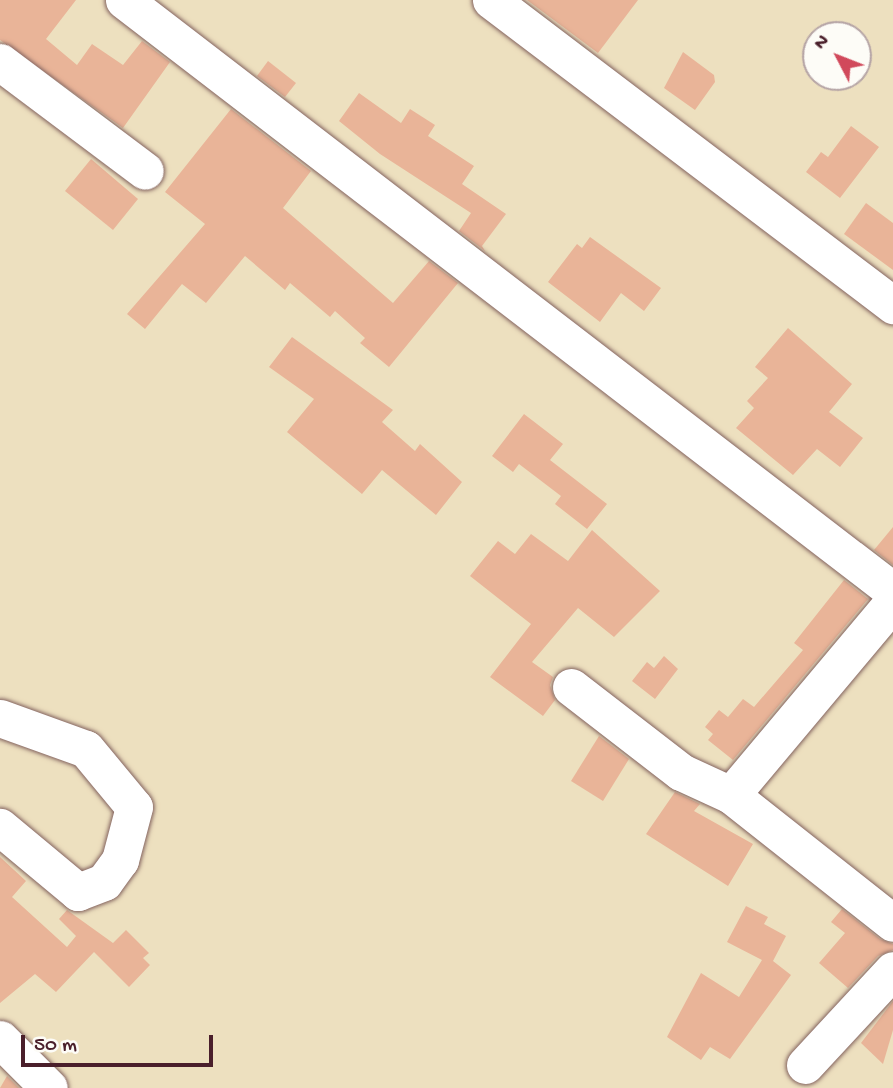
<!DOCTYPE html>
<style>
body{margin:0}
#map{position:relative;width:893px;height:1088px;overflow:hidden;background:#ede0bf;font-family:"Gochi Hand",sans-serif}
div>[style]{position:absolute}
.building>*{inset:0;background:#e9b498}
.roads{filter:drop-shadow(0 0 2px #83635f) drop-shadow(0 0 2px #83635f)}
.minor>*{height:37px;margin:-18.5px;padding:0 18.5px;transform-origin:18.5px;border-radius:18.5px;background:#fff}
span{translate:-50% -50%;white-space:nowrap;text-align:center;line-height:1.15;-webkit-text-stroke:6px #fdfcf7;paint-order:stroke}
.north{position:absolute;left:802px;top:21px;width:70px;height:70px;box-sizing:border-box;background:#fdfcf7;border:2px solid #b5a4a5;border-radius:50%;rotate:312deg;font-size:19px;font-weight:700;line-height:28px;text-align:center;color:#4a1f2b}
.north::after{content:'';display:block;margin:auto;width:24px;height:32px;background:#d1495b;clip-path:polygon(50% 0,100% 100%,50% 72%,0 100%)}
.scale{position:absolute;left:21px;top:1035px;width:192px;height:32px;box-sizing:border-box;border:4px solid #4a1f2b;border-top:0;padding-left:9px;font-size:21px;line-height:24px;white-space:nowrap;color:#4a1f2b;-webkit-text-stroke:5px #fdfcf7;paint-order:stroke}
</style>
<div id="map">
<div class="building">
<i style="clip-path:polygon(0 0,76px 0,46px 39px,77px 65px,92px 44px,123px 65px,142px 41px,170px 62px,123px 128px,0 40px)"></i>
<i style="clip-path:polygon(527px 0,638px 0,598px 53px)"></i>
<i style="clip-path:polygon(683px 52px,714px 75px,715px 82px,695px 110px,664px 88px)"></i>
<i style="clip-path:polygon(268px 61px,296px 83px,285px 97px,257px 76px)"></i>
<i style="clip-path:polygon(359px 93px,401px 123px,410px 109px,435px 125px,428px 136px,474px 166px,462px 184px,506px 214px,482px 246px,485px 251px,459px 231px,471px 213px,380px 154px,339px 121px)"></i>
<i style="clip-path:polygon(231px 109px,311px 171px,283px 208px,393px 303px,429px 261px,458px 283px,389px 367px,360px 343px,365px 338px,335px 311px,330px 317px,290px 283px,285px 290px,245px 256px,206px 303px,182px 284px,145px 329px,127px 314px,205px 224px,165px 192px)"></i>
<i style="clip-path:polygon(851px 126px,879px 147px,840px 198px,806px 172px,821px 152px,828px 157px)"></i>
<i style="clip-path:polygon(91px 159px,138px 199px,113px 230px,65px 191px)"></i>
<i style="clip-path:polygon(866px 203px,893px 223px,893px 270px,844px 234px)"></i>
<i style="clip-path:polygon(590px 237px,661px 288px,644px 311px,621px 293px,600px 322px,548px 282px,577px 244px,582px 248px)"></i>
<i style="clip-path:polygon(788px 328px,852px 384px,829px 412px,863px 438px,840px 467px,817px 449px,793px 475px,736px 428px,754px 408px,747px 401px,768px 378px,755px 367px)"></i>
<i style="clip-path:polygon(292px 337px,393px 410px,382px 422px,415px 451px,420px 444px,462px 482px,436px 515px,382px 470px,362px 494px,287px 432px,314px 399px,269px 367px)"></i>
<i style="clip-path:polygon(524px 414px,563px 444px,550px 460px,607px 504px,587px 529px,555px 504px,561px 496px,519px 464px,513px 472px,492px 456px)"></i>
<i style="clip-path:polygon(893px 527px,893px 565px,874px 550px)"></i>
<i style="clip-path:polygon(592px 530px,660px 591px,614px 637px,578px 608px,532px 662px,553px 677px,550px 685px,555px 700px,543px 716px,490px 677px,531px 624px,470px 576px,498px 541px,515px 554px,531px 534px,568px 561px)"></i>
<i style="clip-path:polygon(844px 580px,868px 599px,733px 760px,708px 740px,713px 734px,705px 727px,719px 710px,728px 717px,743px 699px,754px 707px,803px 650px,794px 643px)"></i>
<i style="clip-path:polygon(664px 656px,678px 669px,655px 699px,632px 681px,647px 662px,654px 668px)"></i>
<i style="clip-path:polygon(599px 736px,629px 759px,603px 801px,571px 781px)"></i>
<i style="clip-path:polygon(675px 792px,700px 804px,694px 811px,753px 844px,728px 886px,646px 834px)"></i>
<i style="clip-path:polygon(0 857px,26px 881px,12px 897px,67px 947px,76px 936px,59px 919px,67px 910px,113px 943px,126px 930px,149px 953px,143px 958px,150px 965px,129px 987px,94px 952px,56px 992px,35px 974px,0 1003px)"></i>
<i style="clip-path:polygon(746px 906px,768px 917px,764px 924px,786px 936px,773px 961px,791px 975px,730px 1059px,710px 1047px,701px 1060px,667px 1037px,701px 973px,739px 997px,762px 960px,727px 942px)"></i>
<i style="clip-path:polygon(842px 909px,880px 939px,893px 944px,893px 950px,878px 956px,848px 988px,819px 963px,845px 933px,831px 922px)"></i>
<i style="clip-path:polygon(893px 1001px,893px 1030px,883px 1064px,861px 1043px)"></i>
<i style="clip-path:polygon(7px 1076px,19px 1088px,0 1088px)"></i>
</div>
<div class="roads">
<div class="minor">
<i style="left:124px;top:0;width:970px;rotate:37.54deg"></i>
<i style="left:491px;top:0;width:505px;rotate:37.19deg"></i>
<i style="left:0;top:62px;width:181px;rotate:36.9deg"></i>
<i style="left:571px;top:687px;width:139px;rotate:37.7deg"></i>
<i style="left:681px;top:772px;width:55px;rotate:24.7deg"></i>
<i style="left:731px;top:795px;width:206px;rotate:38.3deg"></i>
<i style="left:0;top:718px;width:91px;rotate:19.8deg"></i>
<i style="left:86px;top:749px;width:75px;rotate:50.4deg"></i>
<i style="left:134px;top:807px;width:55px;rotate:104.8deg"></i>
<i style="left:120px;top:860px;width:27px;rotate:126deg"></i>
<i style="left:104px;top:882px;width:28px;rotate:159deg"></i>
<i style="left:78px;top:892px;width:102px;rotate:-140.2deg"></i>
<i style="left:731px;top:795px;width:252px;rotate:-50deg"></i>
<i style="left:0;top:1039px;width:69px;rotate:45deg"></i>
<i style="left:805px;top:1065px;width:129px;rotate:-47.2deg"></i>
</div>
</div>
<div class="north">N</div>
<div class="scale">50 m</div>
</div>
